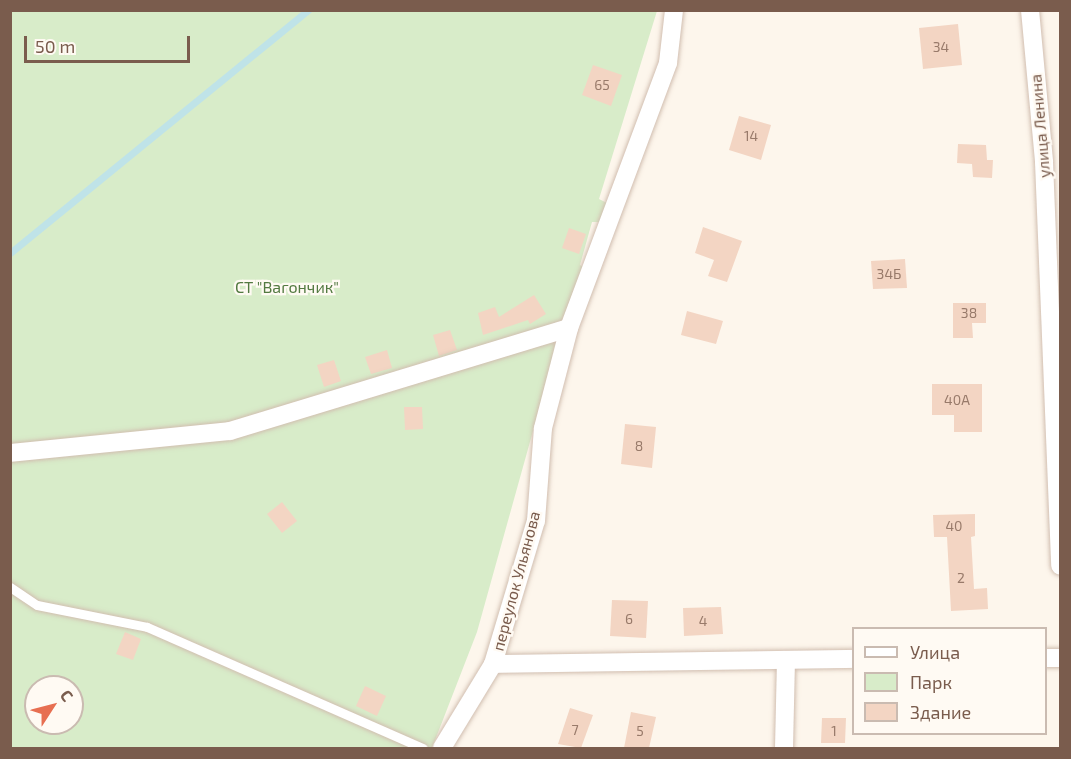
<!DOCTYPE html>
<meta charset="utf-8">
<style>
body{margin:0}
#map{position:relative;width:1071px;height:759px;overflow:hidden;background:#fdf6ec;font-family:"Exo 2",sans-serif}
div>[style]{position:absolute}
.green>*{inset:0;background:#d8ecc9}
.stream>*{height:7px;margin:-3.5px;padding:0 3.5px;transform-origin:3.5px;border-radius:3.5px;background:#bfe3e8}
.building>*{inset:0;background:#f3d5c3}
.roads{filter:drop-shadow(0 0 2px #d1beb0) drop-shadow(0 0 2px #d1beb0)}
.lane>*{height:9px;margin:-4.5px;padding:0 4.5px;transform-origin:4.5px;border-radius:4.5px;background:#fff}
.street>*{height:18px;margin:-9px;padding:0 9px;transform-origin:9px;border-radius:9px;background:#fff}
span{translate:-50% -50%;white-space:nowrap;text-align:center;line-height:1.15;-webkit-text-stroke:4.5px #fffaf3;paint-order:stroke}
.number-label{font-size:14px;color:#987a6a}
.number-label span{-webkit-text-stroke-width:0}
.street-label{font-size:16px;color:#7a5c4d}
.park-label{font-size:16px;color:#537a41}
.frame{position:absolute;inset:0;border:12px solid #7a5c4d;pointer-events:none}
.legend{position:absolute;left:852px;top:627px;width:195px;height:108px;box-sizing:border-box;background:#fffaf3;border:2px solid #cabbb1;margin:0;padding:8px 10px;list-style:none;font-size:18px;color:#7a5c4d}
.legend li{display:flex;align-items:center;gap:12px;height:30px}
.legend b{width:30px;border:2px solid #cabbb1}
.north{position:absolute;left:24px;top:675px;width:60px;height:60px;box-sizing:border-box;background:#fffaf3;border:2px solid #cabbb1;border-radius:50%;rotate:54deg;font-size:16px;font-weight:700;line-height:24px;text-align:center;color:#7a5c4d}
.north::after{content:'';display:block;margin:auto;width:21px;height:27px;background:#e76f51;clip-path:polygon(50% 0,100% 100%,50% 72%,0 100%)}
.scale{position:absolute;left:24px;top:36px;width:166px;height:27px;box-sizing:border-box;border:3px solid #7a5c4d;border-top:0;padding-left:8px;font-size:18px;line-height:21px;white-space:nowrap;color:#7a5c4d;-webkit-text-stroke:4px #fffaf3;paint-order:stroke}
</style>
<div id="map">
<div class="green">
<i style="clip-path:polygon(evenodd,10px 11px,657px 11px,599px 199px,609px 204px,601px 222px,592px 222px,580px 265px,585px 268px,567px 309px,477px 632px,432px 748px,11px 748px,10px 11px,36px 687px,72px 687px,72px 723px,36px 723px,36px 687px)"></i>
</div>
<div class="stream">
<i style="left:10px;top:253px;width:385px;rotate:-39.2deg"></i>
</div>
<div class="building">
<i style="clip-path:polygon(958px 24px,962px 65px,923px 69px,919px 28px)"></i>
<i style="clip-path:polygon(593px 65px,622px 75px,611px 106px,582px 95px)"></i>
<i style="clip-path:polygon(739px 116px,771px 125px,761px 160px,729px 150px)"></i>
<i style="clip-path:polygon(958px 144px,986px 145px,987px 160px,993px 160px,992px 178px,973px 177px,972px 164px,957px 163px)"></i>
<i style="clip-path:polygon(703px 227px,742px 241px,727px 282px,708px 276px,714px 260px,695px 253px)"></i>
<i style="clip-path:polygon(569px 228px,586px 234px,579px 254px,562px 248px)"></i>
<i style="clip-path:polygon(905px 259px,907px 288px,873px 289px,871px 261px)"></i>
<i style="clip-path:polygon(534px 295px,546px 314px,530px 324px,528px 320px,483px 335px,478px 313px,495px 307px,499px 317px)"></i>
<i style="clip-path:polygon(953px 303px,986px 303px,986px 323px,972px 323px,973px 338px,953px 338px)"></i>
<i style="clip-path:polygon(687px 311px,723px 321px,716px 344px,681px 335px)"></i>
<i style="clip-path:polygon(450px 330px,457px 350px,439px 356px,433px 335px)"></i>
<i style="clip-path:polygon(387px 350px,392px 368px,371px 374px,365px 357px)"></i>
<i style="clip-path:polygon(334px 360px,341px 381px,324px 387px,317px 365px)"></i>
<i style="clip-path:polygon(932px 384px,982px 384px,982px 432px,954px 432px,954px 415px,932px 415px)"></i>
<i style="clip-path:polygon(404px 407px,422px 407px,423px 429px,405px 430px)"></i>
<i style="clip-path:polygon(625px 424px,656px 427px,652px 468px,621px 464px)"></i>
<i style="clip-path:polygon(282px 502px,297px 521px,282px 533px,267px 514px)"></i>
<i style="clip-path:polygon(975px 514px,975px 536px,971px 537px,974px 589px,987px 588px,988px 609px,951px 611px,947px 537px,934px 537px,933px 515px)"></i>
<i style="clip-path:polygon(612px 600px,648px 601px,646px 638px,610px 636px)"></i>
<i style="clip-path:polygon(721px 607px,723px 634px,684px 636px,683px 608px)"></i>
<i style="clip-path:polygon(125px 632px,141px 639px,133px 660px,116px 654px)"></i>
<i style="clip-path:polygon(365px 686px,386px 696px,377px 716px,356px 706px)"></i>
<i style="clip-path:polygon(570px 708px,593px 715px,581px 748px,558px 744px)"></i>
<i style="clip-path:polygon(631px 712px,656px 717px,649px 748px,624px 748px)"></i>
<i style="clip-path:polygon(822px 718px,846px 718px,845px 743px,821px 743px)"></i>
</div>
<div class="roads">
<div class="lane">
<i style="left:10px;top:587px;width:32px;rotate:34deg"></i>
<i style="left:37px;top:605px;width:112px;rotate:11.3deg"></i>
<i style="left:147px;top:627px;width:301px;rotate:23.7deg"></i>
</div>
<div class="street">
<i style="left:1030px;top:10px;width:153px;rotate:84.7deg"></i>
<i style="left:1044px;top:162px;width:404px;rotate:87.7deg"></i>
<i style="left:10px;top:453px;width:221px;rotate:-5.7deg"></i>
<i style="left:230px;top:431px;width:354px;rotate:-16.9deg"></i>
<i style="left:1046px;top:658px;width:14px"></i>
<i style="left:493px;top:664px;width:361px;rotate:-0.8deg"></i>
<i style="left:442px;top:748px;width:98px;rotate:-58.7deg"></i>
<i style="left:493px;top:664px;width:149px;rotate:-73.3deg"></i>
<i style="left:536px;top:521px;width:93px;rotate:-85.7deg"></i>
<i style="left:543px;top:428px;width:103px;rotate:-75.4deg"></i>
<i style="left:569px;top:328px;width:283px;rotate:-69.5deg"></i>
<i style="left:668px;top:63px;width:53px;rotate:-83.5deg"></i>
<i style="left:784px;top:748px;width:88px;rotate:-88.7deg"></i>
</div>
</div>
<div class="number-label">
<span style="left:941px;top:47px">34</span>
<span style="left:602px;top:85px">65</span>
<span style="left:751px;top:136px">14</span>
<span style="left:889px;top:274px">34Б</span>
<span style="left:969px;top:313px">38</span>
<span style="left:957px;top:400px">40А</span>
<span style="left:639px;top:446px">8</span>
<span style="left:954px;top:526px">40</span>
<span style="left:961px;top:578px">2</span>
<span style="left:629px;top:619px">6</span>
<span style="left:703px;top:621px">4</span>
<span style="left:575px;top:730px">7</span>
<span style="left:640px;top:731px">5</span>
<span style="left:834px;top:731px">1</span>
</div>
<div class="street-label">
<span style="left:1040px;top:126px;rotate:-95deg">улица Ленина</span>
<span style="left:516px;top:581px;rotate:-75deg">переулок Ульянова</span>
</div>
<div class="park-label">
<span style="left:287px;top:287px">СТ "Вагончик"</span>
</div>
<div class="frame"></div>
<ul class="legend">
<li><b style="height:8px;background:#fff"></b>Улица</li>
<li><b style="height:16px;background:#d8ecc9"></b>Парк</li>
<li><b style="height:16px;background:#f3d5c3"></b>Здание</li>
</ul>
<div class="north">С</div>
<div class="scale">50 m</div>
</div>
